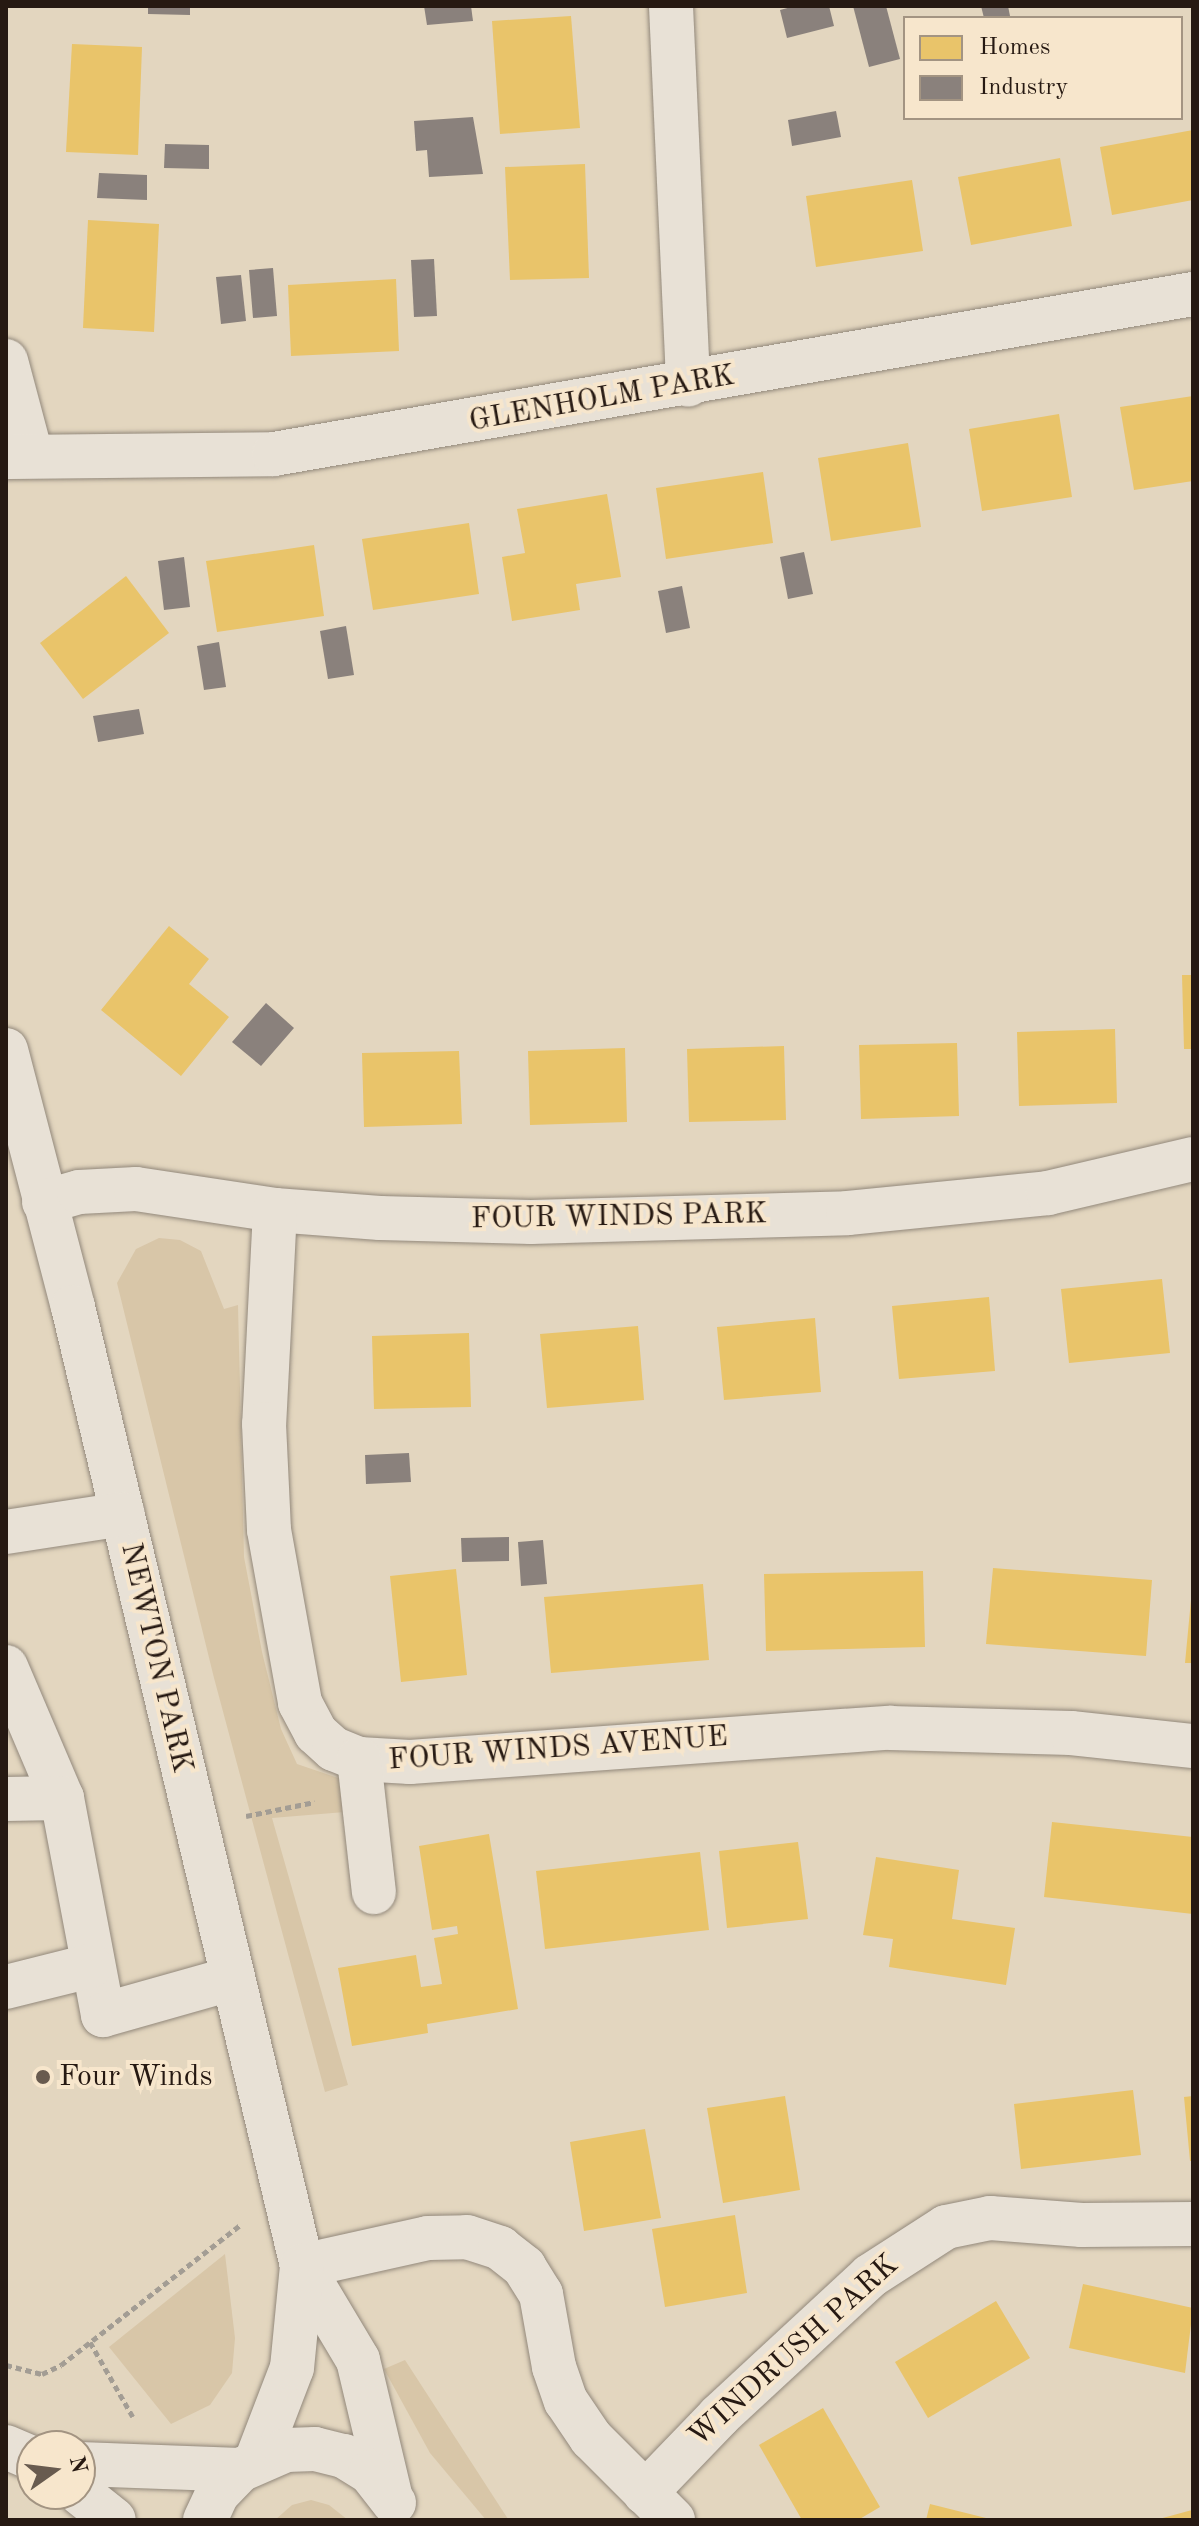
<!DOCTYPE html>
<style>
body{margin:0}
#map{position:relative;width:1199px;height:2526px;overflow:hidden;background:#e3d6bf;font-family:"Old Standard TT",serif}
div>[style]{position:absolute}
.green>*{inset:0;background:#d8c6a8}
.homes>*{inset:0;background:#e9c46a}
.industry>*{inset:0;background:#8a817c}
.path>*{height:5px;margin-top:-2.5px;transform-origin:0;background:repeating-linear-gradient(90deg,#a39d94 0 6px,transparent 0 10px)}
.roads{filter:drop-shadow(0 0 2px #92887b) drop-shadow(0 0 2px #92887b)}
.minor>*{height:44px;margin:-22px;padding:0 22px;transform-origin:22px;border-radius:22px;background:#e8e1d6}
.dots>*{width:22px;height:22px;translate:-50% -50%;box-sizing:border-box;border:4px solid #f7e6cc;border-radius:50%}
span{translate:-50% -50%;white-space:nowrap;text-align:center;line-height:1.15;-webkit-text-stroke:8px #f7e6cc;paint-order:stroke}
.street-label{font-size:30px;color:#261912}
.poi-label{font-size:30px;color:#261912}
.left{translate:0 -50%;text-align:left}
.frame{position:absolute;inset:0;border:8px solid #261912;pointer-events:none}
.legend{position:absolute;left:903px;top:16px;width:280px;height:104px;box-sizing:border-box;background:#f7e6cc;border:2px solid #a39482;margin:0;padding:10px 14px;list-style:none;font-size:24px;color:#261912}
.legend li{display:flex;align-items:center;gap:16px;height:40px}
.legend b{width:40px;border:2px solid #a39482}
.north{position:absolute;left:16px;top:2430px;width:80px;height:80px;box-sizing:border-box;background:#f7e6cc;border:2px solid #a39482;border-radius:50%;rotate:76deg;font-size:22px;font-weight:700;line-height:32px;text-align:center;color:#261912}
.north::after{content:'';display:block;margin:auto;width:28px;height:36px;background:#685b4f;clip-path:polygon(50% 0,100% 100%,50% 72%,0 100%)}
</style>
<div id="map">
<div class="green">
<i style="clip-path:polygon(159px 1238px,180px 1240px,201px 1251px,224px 1309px,238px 1305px,244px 1557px,262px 1652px,281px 1729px,297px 1764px,341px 1779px,345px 1812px,272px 1818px,348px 2085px,325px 2092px,214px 1678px,117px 1283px,136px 1249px)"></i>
<i style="clip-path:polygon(225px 2254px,235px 2338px,232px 2373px,210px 2405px,171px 2424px,109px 2347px)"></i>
<i style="clip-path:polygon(405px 2360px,508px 2519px,507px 2520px,486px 2520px,430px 2453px,384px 2369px)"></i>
<i style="clip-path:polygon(311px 2500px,329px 2505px,348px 2520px,275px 2520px,292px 2505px)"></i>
</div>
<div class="homes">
<i style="clip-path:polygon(571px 16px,580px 128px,500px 134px,492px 21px)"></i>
<i style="clip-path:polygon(72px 44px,142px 47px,138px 155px,66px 152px)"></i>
<i style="clip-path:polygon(1193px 130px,1193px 200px,1112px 215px,1100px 147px)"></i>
<i style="clip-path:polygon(1060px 158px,1072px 226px,971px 245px,958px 177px)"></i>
<i style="clip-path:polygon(585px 164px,589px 278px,510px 280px,505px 167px)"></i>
<i style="clip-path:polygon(912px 180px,923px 251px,816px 267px,806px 196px)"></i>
<i style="clip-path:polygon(88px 220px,159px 224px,154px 332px,83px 328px)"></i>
<i style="clip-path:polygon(396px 279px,399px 351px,291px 356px,288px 285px)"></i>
<i style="clip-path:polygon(1193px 396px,1193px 481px,1134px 490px,1120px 407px)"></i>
<i style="clip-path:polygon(1059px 414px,1072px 497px,982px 511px,969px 429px)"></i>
<i style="clip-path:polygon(908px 443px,921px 527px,831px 541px,818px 458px)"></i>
<i style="clip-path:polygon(763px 472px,773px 543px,666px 559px,656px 488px)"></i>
<i style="clip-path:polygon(607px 494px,621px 577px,576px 584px,580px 610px,512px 621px,502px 557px,525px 553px,517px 509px)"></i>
<i style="clip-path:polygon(469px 523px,479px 594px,373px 610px,362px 539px)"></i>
<i style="clip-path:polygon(314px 545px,324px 616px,217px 632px,206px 561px)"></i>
<i style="clip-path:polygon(126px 576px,169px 633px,83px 699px,40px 643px)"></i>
<i style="clip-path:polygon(169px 926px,209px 959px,189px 984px,229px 1017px,181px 1076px,101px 1010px)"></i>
<i style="clip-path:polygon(1182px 975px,1193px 975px,1193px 1049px,1184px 1049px)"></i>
<i style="clip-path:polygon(1115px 1029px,1117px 1103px,1019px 1106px,1017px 1032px)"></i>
<i style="clip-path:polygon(957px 1043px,959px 1116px,861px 1119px,859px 1045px)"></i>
<i style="clip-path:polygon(784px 1046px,786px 1120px,689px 1122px,687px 1049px)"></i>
<i style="clip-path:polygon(625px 1048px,627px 1122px,530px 1125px,528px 1051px)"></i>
<i style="clip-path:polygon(459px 1051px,462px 1124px,364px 1127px,362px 1053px)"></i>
<i style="clip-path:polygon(1162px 1279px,1170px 1353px,1069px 1363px,1061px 1289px)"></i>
<i style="clip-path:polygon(989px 1297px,995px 1371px,899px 1379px,892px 1306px)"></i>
<i style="clip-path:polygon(815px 1318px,821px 1392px,724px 1400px,717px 1327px)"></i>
<i style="clip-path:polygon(638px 1326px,644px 1400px,547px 1408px,540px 1334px)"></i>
<i style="clip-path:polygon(469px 1333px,471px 1407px,374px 1409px,372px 1336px)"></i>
<i style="clip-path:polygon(993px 1568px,1152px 1580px,1146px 1656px,986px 1644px)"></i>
<i style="clip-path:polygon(456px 1569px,467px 1675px,401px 1682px,390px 1576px)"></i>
<i style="clip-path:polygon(923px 1571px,925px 1647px,766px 1651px,764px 1574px)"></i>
<i style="clip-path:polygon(703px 1584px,709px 1660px,551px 1673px,544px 1597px)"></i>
<i style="clip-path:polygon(1191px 1600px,1193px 1600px,1193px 1663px,1185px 1663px)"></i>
<i style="clip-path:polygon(1052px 1822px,1193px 1837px,1193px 1914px,1044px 1897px)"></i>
<i style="clip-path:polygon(489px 1834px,518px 2009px,427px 2024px,428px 2033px,352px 2046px,338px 1968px,416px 1955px,421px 1987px,442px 1984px,434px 1938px,458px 1934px,457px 1926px,432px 1930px,419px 1846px)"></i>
<i style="clip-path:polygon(798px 1842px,808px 1919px,727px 1928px,719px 1851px)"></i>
<i style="clip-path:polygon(700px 1852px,709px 1930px,545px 1949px,536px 1871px)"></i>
<i style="clip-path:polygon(876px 1857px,959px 1870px,952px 1919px,1015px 1928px,1006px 1985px,889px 1967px,893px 1939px,863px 1935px)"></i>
<i style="clip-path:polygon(1133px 2090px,1141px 2155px,1021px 2169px,1014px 2104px)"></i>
<i style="clip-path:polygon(785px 2096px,800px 2190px,723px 2203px,707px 2108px)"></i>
<i style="clip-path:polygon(1193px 2096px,1193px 2161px,1190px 2161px,1184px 2097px)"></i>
<i style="clip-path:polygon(645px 2129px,661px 2218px,584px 2231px,570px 2142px)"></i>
<i style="clip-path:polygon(735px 2215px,747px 2293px,665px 2307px,652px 2229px)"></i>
<i style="clip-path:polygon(1083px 2284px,1193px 2308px,1185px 2373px,1069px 2348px)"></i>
<i style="clip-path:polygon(996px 2301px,1030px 2358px,928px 2418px,895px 2362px)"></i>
<i style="clip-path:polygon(823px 2408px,880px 2507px,858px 2520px,802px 2520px,759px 2445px)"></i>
<i style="clip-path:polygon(930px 2504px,990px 2519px,990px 2520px,926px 2520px)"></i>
<i style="clip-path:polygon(1192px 2510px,1193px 2520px,1159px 2520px,1159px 2519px)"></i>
</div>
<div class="industry">
<i style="clip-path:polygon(148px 6px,190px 6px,190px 15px,148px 14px)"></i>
<i style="clip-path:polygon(424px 6px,471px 6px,473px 21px,427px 25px)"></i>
<i style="clip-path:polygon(795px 6px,829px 6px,834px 26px,787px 38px,780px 10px)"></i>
<i style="clip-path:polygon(853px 6px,886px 6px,900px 59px,869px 67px)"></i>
<i style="clip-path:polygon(981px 6px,1008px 6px,1010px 16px,984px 18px)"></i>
<i style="clip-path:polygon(836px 111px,841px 137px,792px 146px,788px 120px)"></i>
<i style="clip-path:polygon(473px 117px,483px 174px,429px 177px,427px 150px,416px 151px,414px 121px)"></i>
<i style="clip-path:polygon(165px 144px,209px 145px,209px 169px,164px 168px)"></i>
<i style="clip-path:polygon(99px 173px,147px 175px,147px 200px,97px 198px)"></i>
<i style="clip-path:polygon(434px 259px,437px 316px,414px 317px,411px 260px)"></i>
<i style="clip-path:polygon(273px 268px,277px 316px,253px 318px,249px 270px)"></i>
<i style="clip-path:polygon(241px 275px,246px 321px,221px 324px,216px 277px)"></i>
<i style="clip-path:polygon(804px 552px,813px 594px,788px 599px,780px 557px)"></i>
<i style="clip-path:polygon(184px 557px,190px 607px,164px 610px,158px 561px)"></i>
<i style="clip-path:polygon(682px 586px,690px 628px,666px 633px,658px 591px)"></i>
<i style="clip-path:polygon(346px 626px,354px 675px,328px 679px,320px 631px)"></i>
<i style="clip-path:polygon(219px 642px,226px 687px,204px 690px,197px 646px)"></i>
<i style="clip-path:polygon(139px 709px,144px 734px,98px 742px,93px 716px)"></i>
<i style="clip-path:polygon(266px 1003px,294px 1028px,261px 1066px,232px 1042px)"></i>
<i style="clip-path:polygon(409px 1453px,411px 1482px,366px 1484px,365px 1455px)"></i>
<i style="clip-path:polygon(509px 1537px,509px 1561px,462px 1562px,461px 1538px)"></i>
<i style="clip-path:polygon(543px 1540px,547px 1584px,521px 1586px,518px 1542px)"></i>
</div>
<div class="path">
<i style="left:246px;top:1816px;width:70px;rotate:-11.5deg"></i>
<i style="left:90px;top:2342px;width:86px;rotate:60.2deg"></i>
<i style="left:6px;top:2365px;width:37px;rotate:14deg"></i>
<i style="left:42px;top:2374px;width:21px;rotate:-25deg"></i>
<i style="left:61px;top:2365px;width:227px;rotate:-38deg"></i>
</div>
<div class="roads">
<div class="minor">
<i style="left:671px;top:6px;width:379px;rotate:87.4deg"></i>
<i style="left:6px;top:361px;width:97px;rotate:75.1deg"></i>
<i style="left:6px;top:457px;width:268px;rotate:-0.6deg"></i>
<i style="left:274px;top:454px;width:933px;rotate:-9.88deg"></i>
<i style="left:6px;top:1050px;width:266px;rotate:75.4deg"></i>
<i style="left:73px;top:1307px;width:986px;rotate:76.57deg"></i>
<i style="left:302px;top:2266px;width:109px;rotate:59.2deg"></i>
<i style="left:358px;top:2360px;width:138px;rotate:76.6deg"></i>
<i style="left:44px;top:1202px;width:36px;rotate:-16deg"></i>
<i style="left:79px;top:1192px;width:57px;rotate:-3deg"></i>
<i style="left:136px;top:1189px;width:141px;rotate:8.6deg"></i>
<i style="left:275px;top:1210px;width:105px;rotate:4.4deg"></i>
<i style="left:380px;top:1218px;width:151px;rotate:1.5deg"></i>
<i style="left:531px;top:1222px;width:317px;rotate:-1.6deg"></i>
<i style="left:848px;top:1213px;width:201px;rotate:-5.7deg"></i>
<i style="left:1048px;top:1193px;width:149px;rotate:-13.2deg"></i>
<i style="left:275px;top:1210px;width:214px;rotate:92.9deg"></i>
<i style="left:264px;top:1424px;width:106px;rotate:87.3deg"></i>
<i style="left:269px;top:1530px;width:176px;rotate:79.8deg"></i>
<i style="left:300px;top:1703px;width:34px;rotate:62deg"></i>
<i style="left:316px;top:1733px;width:24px;rotate:42deg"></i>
<i style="left:334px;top:1749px;width:27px;rotate:22deg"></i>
<i style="left:359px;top:1759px;width:51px;rotate:3.4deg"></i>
<i style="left:410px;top:1762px;width:481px;rotate:-4.1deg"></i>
<i style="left:890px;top:1728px;width:181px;rotate:1.6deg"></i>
<i style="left:1071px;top:1733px;width:123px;rotate:6.1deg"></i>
<i style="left:6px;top:1532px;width:118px;rotate:-8.7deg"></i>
<i style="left:6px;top:1667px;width:142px;rotate:66.9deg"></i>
<i style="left:62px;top:1798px;width:221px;rotate:79.3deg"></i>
<i style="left:103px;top:2015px;width:132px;rotate:-15.8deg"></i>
<i style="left:359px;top:1759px;width:134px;rotate:83.6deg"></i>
<i style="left:6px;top:1799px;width:56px;rotate:-1deg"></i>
<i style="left:6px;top:1987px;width:87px;rotate:-14deg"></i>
<i style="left:302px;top:2266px;width:129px;rotate:-12.5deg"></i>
<i style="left:428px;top:2238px;width:39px;rotate:-1deg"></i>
<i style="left:467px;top:2237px;width:35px;rotate:18deg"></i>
<i style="left:500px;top:2248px;width:31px;rotate:38deg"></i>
<i style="left:524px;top:2267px;width:32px;rotate:58deg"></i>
<i style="left:541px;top:2294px;width:74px;rotate:79.9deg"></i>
<i style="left:554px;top:2367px;width:36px;rotate:71deg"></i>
<i style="left:566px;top:2401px;width:45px;rotate:56deg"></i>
<i style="left:591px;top:2438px;width:116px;rotate:45deg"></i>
<i style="left:6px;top:2447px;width:28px;rotate:23deg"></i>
<i style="left:257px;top:2459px;width:97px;rotate:-69deg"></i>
<i style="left:292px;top:2368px;width:102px;rotate:-84.4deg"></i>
<i style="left:80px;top:2464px;width:160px;rotate:2.1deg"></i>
<i style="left:80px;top:2493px;width:43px;rotate:38.5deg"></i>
<i style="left:645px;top:2493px;width:107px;rotate:-46.1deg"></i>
<i style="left:719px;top:2416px;width:206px;rotate:-42.8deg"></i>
<i style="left:870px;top:2276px;width:90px;rotate:-32.8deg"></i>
<i style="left:946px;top:2227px;width:45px;rotate:-11.6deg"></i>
<i style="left:990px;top:2218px;width:92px;rotate:4.4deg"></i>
<i style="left:1082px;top:2225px;width:111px;rotate:-0.5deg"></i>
<i style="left:205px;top:2520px;width:29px;rotate:-65deg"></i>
<i style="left:217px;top:2494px;width:33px;rotate:-46deg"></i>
<i style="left:240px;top:2470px;width:50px;rotate:-23.5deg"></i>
<i style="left:286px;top:2450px;width:29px;rotate:-2deg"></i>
<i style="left:315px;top:2449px;width:30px;rotate:14deg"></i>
<i style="left:344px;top:2456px;width:31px;rotate:32deg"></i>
<i style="left:370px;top:2472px;width:39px;rotate:52deg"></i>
</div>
</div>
<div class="dots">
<i style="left:43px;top:2077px;background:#685b4f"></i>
</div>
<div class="street-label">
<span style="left:602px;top:399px;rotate:-10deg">GLENHOLM PARK</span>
<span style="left:619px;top:1217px;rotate:-1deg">FOUR WINDS PARK</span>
<span style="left:156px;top:1658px;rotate:77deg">NEWTON PARK</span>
<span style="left:558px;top:1749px;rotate:-4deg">FOUR WINDS AVENUE</span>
<span style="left:794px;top:2351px;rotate:-42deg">WINDRUSH PARK</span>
</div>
<div class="poi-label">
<span class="left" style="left:59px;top:2077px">Four Winds</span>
</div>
<div class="frame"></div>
<ul class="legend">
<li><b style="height:22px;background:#e9c46a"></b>Homes</li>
<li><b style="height:22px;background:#8a817c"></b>Industry</li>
</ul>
<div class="north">N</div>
</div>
